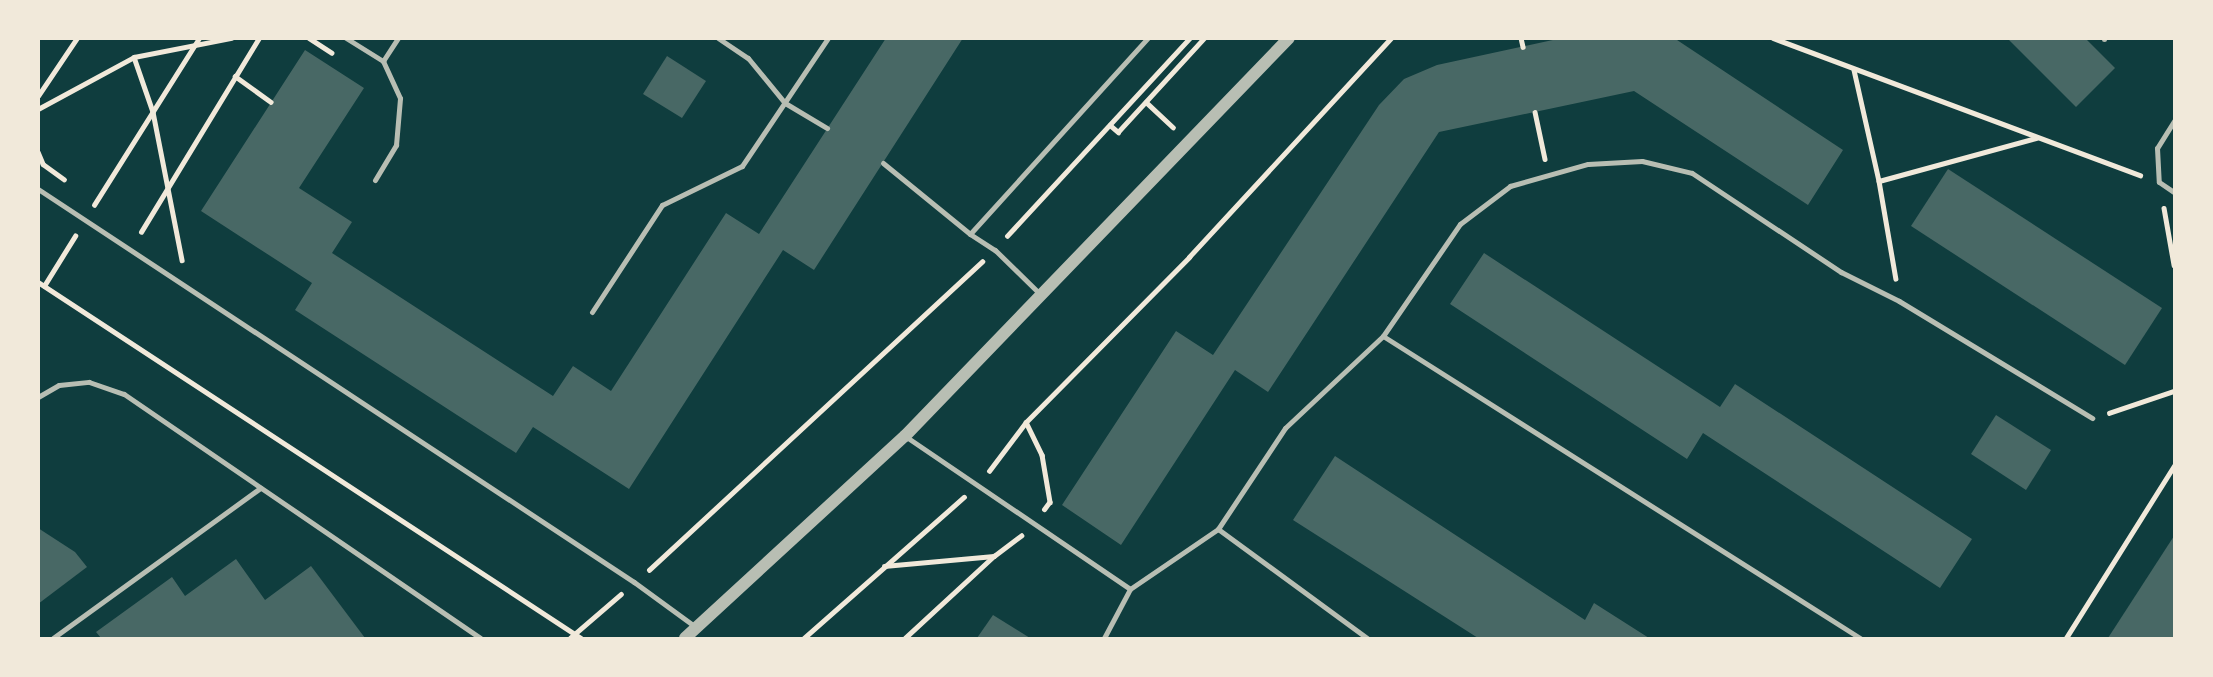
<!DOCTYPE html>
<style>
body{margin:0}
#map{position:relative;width:2213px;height:677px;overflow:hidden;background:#0f3d3e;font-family:Overpass,sans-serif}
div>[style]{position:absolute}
.building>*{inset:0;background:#486865}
.path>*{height:4.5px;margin:-2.25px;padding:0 2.25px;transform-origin:2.25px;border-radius:2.25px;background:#f1e9da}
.service>*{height:5px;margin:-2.5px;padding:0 2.5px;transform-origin:2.5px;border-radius:2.5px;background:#b8beb3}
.tertiary>*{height:12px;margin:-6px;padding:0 6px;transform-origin:6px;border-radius:6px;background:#b8beb3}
span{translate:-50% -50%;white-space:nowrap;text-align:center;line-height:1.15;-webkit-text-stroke:7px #f1e9da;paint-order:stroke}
.frame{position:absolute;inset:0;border:40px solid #f1e9da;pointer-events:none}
</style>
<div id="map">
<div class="building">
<i style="clip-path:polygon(886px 38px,963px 38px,814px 270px,783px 250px,629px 489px,533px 427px,516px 453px,457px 415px,295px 310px,312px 283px,201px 211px,305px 50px,364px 88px,299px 188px,352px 222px,332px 253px,553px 396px,573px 366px,611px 391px,726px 213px,759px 234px)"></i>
<i style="clip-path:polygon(1562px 38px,1674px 38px,1843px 150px,1808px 205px,1634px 91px,1439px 132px,1268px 392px,1235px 370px,1121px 545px,1062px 505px,1176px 331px,1213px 355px,1379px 105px,1404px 79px,1437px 65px)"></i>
<i style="clip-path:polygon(2007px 38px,2085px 38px,2115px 68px,2076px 107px)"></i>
<i style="clip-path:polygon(667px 56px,706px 81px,682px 118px,643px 94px)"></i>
<i style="clip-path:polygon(1948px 169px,2162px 308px,2125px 365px,1911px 226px)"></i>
<i style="clip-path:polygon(1484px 253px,1720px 407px,1735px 384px,1972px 539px,1940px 588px,1703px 433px,1687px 459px,1450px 304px)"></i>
<i style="clip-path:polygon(1996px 415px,2051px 450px,2026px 490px,1971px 454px)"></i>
<i style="clip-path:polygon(1335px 456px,1585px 620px,1594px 603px,1649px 638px,1478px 638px,1293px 520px)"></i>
<i style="clip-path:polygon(38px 528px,75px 552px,87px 567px,38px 604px)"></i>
<i style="clip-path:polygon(2174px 536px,2174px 638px,2108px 638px)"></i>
<i style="clip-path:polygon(236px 559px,265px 600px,311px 566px,365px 638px,101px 638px,96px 632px,172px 577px,185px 596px)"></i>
<i style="clip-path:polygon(993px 615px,1030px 638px,977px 638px)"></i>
</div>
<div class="path">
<i style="left:309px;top:38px;width:27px;rotate:33deg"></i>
<i style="left:1521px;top:38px;width:9px;rotate:77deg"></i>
<i style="left:1773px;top:38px;width:392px;rotate:20.5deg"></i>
<i style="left:134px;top:57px;width:58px;rotate:70.9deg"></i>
<i style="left:153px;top:112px;width:151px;rotate:78.9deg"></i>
<i style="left:1854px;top:70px;width:114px;rotate:77.3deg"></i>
<i style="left:1879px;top:181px;width:99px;rotate:80.2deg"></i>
<i style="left:235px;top:76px;width:44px;rotate:35.8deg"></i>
<i style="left:38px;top:96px;width:70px;rotate:-56.1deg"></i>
<i style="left:1146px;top:102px;width:37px;rotate:43deg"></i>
<i style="left:38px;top:109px;width:109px;rotate:-28.4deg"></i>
<i style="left:134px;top:57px;width:99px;rotate:-11.1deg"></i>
<i style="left:1535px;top:112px;width:48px;rotate:78deg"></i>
<i style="left:1110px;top:125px;width:11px;rotate:41deg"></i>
<i style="left:1118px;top:132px;width:127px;rotate:-47.5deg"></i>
<i style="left:38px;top:152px;width:13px;rotate:67deg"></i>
<i style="left:43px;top:164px;width:26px;rotate:36deg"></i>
<i style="left:1879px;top:181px;width:163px;rotate:-15.3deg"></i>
<i style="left:94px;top:205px;width:197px;rotate:-57.8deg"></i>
<i style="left:2164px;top:208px;width:58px;rotate:80deg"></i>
<i style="left:141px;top:232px;width:227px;rotate:-58.7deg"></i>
<i style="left:1007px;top:236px;width:270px;rotate:-47.3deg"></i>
<i style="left:38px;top:282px;width:649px;rotate:33.25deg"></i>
<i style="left:44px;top:286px;width:59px;rotate:-58.2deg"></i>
<i style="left:2109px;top:413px;width:69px;rotate:-18.7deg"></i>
<i style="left:1026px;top:422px;width:37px;rotate:64deg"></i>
<i style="left:1042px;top:455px;width:48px;rotate:80.3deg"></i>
<i style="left:1050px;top:502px;width:9px;rotate:126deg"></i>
<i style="left:989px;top:471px;width:61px;rotate:-52.9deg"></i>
<i style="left:1026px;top:422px;width:232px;rotate:-45.3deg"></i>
<i style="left:1189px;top:257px;width:298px;rotate:-47.3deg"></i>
<i style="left:884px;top:566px;width:110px;rotate:-5.2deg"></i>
<i style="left:649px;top:570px;width:454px;rotate:-42.8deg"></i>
<i style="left:570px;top:638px;width:67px;rotate:-40.8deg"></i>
<i style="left:804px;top:638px;width:213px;rotate:-41.4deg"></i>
<i style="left:905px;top:638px;width:121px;rotate:-42.7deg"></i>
<i style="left:994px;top:556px;width:34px;rotate:-37deg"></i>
<i style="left:2066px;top:638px;width:203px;rotate:-57.9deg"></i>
</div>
<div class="service">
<i style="left:346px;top:38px;width:44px;rotate:31.9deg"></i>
<i style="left:383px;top:61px;width:27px;rotate:-57deg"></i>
<i style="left:718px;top:38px;width:36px;rotate:34deg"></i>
<i style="left:748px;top:58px;width:58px;rotate:50.6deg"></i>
<i style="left:785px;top:103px;width:49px;rotate:30.8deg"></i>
<i style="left:2104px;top:39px;width:1px;rotate:-90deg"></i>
<i style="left:2174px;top:121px;width:32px;rotate:122deg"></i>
<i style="left:2157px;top:148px;width:34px;rotate:87deg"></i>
<i style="left:2159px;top:182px;width:18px;rotate:34deg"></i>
<i style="left:883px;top:163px;width:112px;rotate:39.2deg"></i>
<i style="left:970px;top:234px;width:30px;rotate:33deg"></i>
<i style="left:995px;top:250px;width:64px;rotate:44.4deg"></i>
<i style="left:375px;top:180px;width:41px;rotate:-59deg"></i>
<i style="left:396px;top:145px;width:47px;rotate:-85.1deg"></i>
<i style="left:400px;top:98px;width:41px;rotate:-114.7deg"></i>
<i style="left:38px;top:189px;width:714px;rotate:33.4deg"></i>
<i style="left:634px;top:582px;width:78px;rotate:36.1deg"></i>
<i style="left:970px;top:234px;width:265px;rotate:-47.8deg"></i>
<i style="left:592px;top:312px;width:128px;rotate:-56.8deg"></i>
<i style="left:662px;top:205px;width:89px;rotate:-26deg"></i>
<i style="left:742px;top:166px;width:154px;rotate:-56.1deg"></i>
<i style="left:1383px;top:336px;width:565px;rotate:32.34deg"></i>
<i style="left:38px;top:397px;width:24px;rotate:-30deg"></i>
<i style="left:59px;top:385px;width:30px;rotate:-6deg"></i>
<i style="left:89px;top:382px;width:37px;rotate:19deg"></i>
<i style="left:124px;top:394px;width:432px;rotate:34.4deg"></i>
<i style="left:905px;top:436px;width:272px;rotate:34.2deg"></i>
<i style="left:1218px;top:529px;width:185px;rotate:36.2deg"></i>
<i style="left:53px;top:638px;width:256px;rotate:-35.9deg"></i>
<i style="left:1104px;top:638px;width:55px;rotate:-62deg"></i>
<i style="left:1130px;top:589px;width:107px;rotate:-34.3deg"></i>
<i style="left:1218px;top:529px;width:121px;rotate:-56.4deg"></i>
<i style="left:1285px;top:428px;width:134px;rotate:-43.2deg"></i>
<i style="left:1383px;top:336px;width:136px;rotate:-55.5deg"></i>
<i style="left:1460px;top:224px;width:63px;rotate:-37.2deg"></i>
<i style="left:1510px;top:186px;width:81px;rotate:-15.8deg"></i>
<i style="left:1588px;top:164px;width:54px;rotate:-3.2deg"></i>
<i style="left:1642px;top:161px;width:51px;rotate:13.5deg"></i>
<i style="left:1692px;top:173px;width:179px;rotate:33.6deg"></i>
<i style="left:1841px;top:272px;width:65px;rotate:26.6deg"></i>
<i style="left:1899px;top:301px;width:226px;rotate:31.2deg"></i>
</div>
<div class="tertiary">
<i style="left:685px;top:638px;width:299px;rotate:-42.6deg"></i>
<i style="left:905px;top:436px;width:553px;rotate:-46.03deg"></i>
</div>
<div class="frame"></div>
</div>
